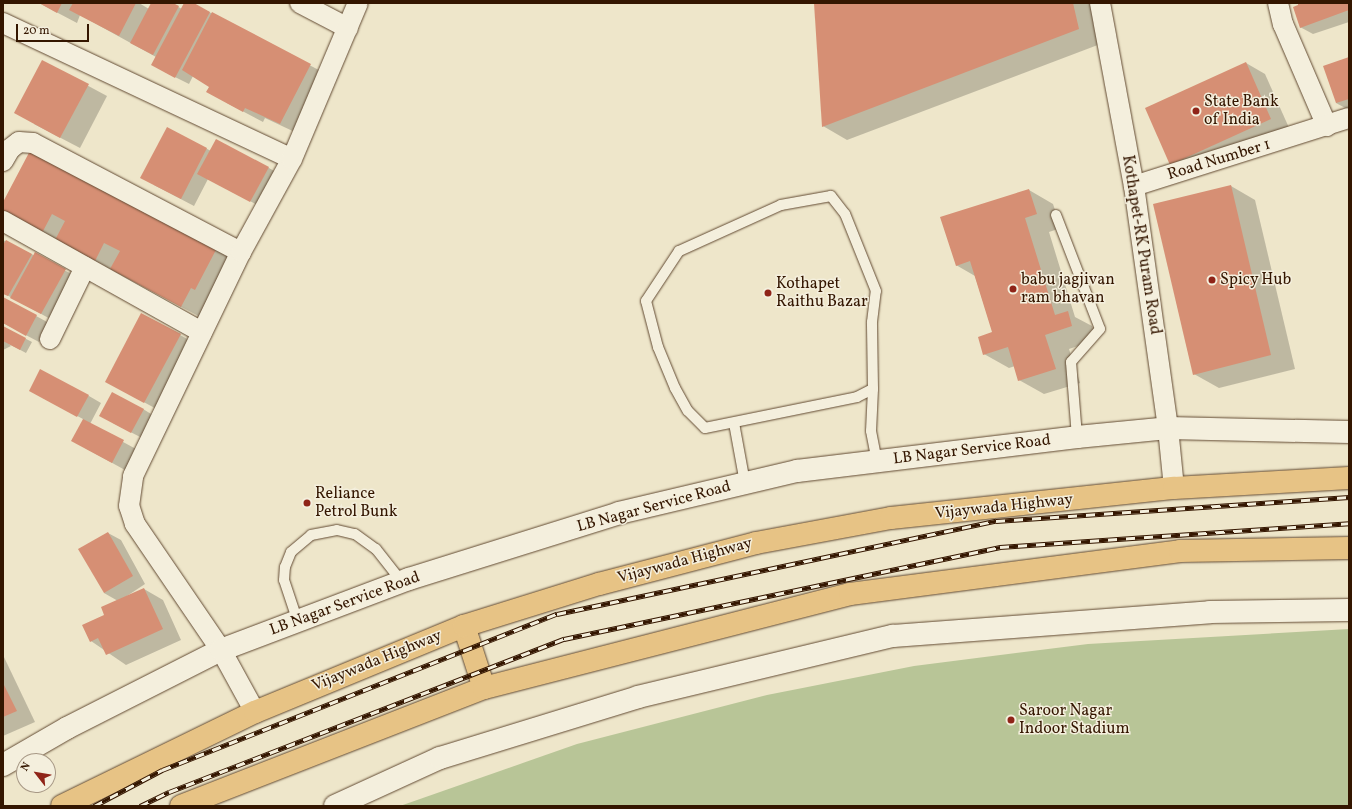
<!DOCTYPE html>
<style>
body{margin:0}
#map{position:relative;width:1352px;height:809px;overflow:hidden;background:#eee6ca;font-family:Vollkorn,serif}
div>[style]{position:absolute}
.green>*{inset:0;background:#b8c597}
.shadow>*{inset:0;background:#0003}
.building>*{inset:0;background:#d68f74}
.roads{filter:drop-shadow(0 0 1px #624a32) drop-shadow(0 0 1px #624a32)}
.service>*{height:10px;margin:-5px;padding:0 5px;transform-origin:5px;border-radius:5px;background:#f4efdd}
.minor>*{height:20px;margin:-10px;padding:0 10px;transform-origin:10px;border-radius:10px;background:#f4efdd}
.tertiary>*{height:22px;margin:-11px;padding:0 11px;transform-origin:11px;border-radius:11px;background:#f4efdd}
.trunk>*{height:22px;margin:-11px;padding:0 11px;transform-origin:11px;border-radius:11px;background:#e7c385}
.rail>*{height:4.5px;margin-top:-2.25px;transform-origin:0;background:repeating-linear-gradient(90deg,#f4efdd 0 9px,#341600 0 18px);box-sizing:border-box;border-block:1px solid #341600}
.dots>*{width:11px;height:11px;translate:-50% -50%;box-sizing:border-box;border:2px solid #f4efdd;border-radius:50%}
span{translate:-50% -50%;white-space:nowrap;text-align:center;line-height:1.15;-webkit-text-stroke:3px #f4efdd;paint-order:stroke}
.poi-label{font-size:16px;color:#341600}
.left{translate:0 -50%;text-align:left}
.street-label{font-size:16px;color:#341600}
.frame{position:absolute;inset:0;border:4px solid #341600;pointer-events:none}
.north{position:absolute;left:16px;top:753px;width:40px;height:40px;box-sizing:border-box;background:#f4efdd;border:1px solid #a79885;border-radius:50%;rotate:301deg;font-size:11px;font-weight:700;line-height:16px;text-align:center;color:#341600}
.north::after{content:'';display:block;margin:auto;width:14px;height:18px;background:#8f2418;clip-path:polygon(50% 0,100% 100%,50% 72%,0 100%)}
.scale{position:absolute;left:16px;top:24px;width:73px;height:18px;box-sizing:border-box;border:2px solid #341600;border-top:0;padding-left:5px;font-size:12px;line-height:14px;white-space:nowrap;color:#341600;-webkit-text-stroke:3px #f4efdd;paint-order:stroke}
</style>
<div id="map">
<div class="green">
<i style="clip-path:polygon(1349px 629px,1349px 806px,400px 806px,577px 744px,767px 695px,914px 666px,1088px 644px)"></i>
</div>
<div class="shadow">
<i style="clip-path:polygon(39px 3px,139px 3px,149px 9px,152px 3px,171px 3px,182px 9px,185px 3px,192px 3px,330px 76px,299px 134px,265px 118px,263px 122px,227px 103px,210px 86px,193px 76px,189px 84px,165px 72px,156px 57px,80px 15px,77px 23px)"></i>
<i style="clip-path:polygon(815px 3px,1093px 3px,1103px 43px,847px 140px,823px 126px)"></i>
<i style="clip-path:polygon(1299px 3px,1349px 3px,1349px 22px,1313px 34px,1300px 27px)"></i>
<i style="clip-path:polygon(1349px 58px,1349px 110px,1336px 103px)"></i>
<i style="clip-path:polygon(42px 61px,107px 96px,80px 148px,34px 124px)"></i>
<i style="clip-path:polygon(1246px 63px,1265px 74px,1290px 130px,1171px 164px)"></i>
<i style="clip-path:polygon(167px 128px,211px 151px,269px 168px,281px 175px,263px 208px,208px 179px,194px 206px,154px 185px)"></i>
<i style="clip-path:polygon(33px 149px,242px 261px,206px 320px,25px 224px,3px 204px)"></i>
<i style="clip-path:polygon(1231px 186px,1255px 200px,1295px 369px,1219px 388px,1194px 374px)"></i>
<i style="clip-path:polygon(1029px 190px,1053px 204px,1061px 228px,1049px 232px,1075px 317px,1092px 326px,1096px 340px,1069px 349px,1080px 383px,1044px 394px,1019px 380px,1015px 366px,1009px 368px,984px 354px,993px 333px,975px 276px,956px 265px)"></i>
<i style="clip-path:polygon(3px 240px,78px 277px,54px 321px,3px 293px)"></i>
<i style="clip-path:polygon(3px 298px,49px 323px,39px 342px,3px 323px)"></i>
<i style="clip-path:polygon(142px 314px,200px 346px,164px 413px,125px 392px)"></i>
<i style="clip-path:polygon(3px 327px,32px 342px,26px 353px,9px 344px,11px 346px,3px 350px)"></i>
<i style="clip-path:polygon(89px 396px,101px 403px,90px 424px,136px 449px,125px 470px,85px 448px,83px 419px,43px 398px)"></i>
<i style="clip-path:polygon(143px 409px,156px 417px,144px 439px,113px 423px)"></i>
<i style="clip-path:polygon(108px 533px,121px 540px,145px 584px,121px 600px,144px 589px,163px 600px,181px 640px,126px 665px,91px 641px,106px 615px,118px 601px,104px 593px)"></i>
<i style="clip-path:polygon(3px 655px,35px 722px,3px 736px)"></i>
</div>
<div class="building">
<i style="clip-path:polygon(39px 3px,62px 3px,57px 13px)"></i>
<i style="clip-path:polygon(73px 3px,136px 3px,119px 36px,69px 10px)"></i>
<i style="clip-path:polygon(151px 3px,173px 3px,179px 6px,153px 55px,130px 43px)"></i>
<i style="clip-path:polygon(184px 3px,194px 3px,210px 12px,175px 78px,151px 65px)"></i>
<i style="clip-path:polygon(814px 3px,1073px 3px,1079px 29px,822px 127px)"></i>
<i style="clip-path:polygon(1298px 3px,1349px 3px,1349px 10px,1300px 28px,1293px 7px,1298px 5px)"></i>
<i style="clip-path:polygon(212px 12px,311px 64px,280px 124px,245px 108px,243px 112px,206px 92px,209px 87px,182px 70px)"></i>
<i style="clip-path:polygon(1349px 57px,1349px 99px,1336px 103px,1323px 66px)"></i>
<i style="clip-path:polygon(42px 60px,89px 84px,60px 138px,14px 113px)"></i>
<i style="clip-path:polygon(1246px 62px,1271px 119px,1170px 165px,1145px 108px)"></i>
<i style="clip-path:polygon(167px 127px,207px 148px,181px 199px,140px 178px)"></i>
<i style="clip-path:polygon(216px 139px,269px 167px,250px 202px,197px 174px)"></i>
<i style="clip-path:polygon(32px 147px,218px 246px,195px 290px,191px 288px,181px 307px,110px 269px,120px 251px,104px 243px,95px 261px,55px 240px,65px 221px,52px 214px,42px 233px,3px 212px,3px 202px)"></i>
<i style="clip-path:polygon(1231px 185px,1271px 355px,1193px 375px,1153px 204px)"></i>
<i style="clip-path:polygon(1029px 189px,1037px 214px,1025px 218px,1055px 315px,1068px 311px,1072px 326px,1045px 335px,1056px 369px,1018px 381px,1008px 347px,983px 355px,978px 337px,992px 332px,970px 261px,956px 266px,940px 217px)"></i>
<i style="clip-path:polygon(6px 240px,32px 254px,8px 296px,3px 294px,3px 245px)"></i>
<i style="clip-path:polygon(35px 252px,66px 269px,41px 314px,10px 298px)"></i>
<i style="clip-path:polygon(3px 297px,37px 315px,26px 336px,3px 323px)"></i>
<i style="clip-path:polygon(141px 313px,181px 334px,144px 403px,105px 382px)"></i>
<i style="clip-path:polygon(3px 326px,26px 338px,20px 350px,3px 341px)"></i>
<i style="clip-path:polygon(40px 369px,89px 395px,77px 417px,29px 391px)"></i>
<i style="clip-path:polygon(112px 392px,144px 409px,131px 433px,99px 416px)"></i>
<i style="clip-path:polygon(83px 419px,124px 440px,112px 463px,71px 441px)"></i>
<i style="clip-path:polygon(108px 532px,133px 576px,104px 593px,78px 549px)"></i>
<i style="clip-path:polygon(144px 588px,163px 629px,106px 655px,98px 638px,90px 642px,82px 625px,104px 615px,101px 607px)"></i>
<i style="clip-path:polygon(3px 683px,17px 711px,3px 717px)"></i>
</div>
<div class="roads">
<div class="service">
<i style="left:1056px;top:215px;width:122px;rotate:68.9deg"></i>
<i style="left:1100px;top:329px;width:44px;rotate:131.3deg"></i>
<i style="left:1071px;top:362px;width:75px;rotate:85.4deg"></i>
<i style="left:873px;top:389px;width:67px;rotate:-90.9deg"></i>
<i style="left:872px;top:322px;width:31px;rotate:-83deg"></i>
<i style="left:876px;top:291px;width:83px;rotate:-111.9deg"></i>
<i style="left:845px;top:214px;width:23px;rotate:-128deg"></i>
<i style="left:831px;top:196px;width:51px;rotate:169.8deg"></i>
<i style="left:781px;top:205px;width:112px;rotate:155.7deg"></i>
<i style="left:679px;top:251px;width:60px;rotate:123.4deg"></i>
<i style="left:646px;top:301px;width:48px;rotate:75.4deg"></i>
<i style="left:658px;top:347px;width:44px;rotate:67.5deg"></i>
<i style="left:675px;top:388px;width:26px;rotate:61deg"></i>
<i style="left:688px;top:411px;width:24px;rotate:45deg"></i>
<i style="left:705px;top:428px;width:155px;rotate:-11.5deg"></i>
<i style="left:857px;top:397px;width:18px;rotate:-27deg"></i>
<i style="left:873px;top:389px;width:42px;rotate:92.7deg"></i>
<i style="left:871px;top:431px;width:31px;rotate:79deg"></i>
<i style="left:734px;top:423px;width:61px;rotate:79.6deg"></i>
<i style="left:298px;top:622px;width:44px;rotate:-108.4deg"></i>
<i style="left:284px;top:580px;width:13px;rotate:-86deg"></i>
<i style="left:285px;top:567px;width:16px;rotate:-68deg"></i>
<i style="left:291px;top:552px;width:26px;rotate:-40deg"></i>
<i style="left:311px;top:535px;width:26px;rotate:-11deg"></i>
<i style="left:337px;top:530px;width:18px;rotate:13deg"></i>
<i style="left:355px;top:534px;width:26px;rotate:36deg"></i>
<i style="left:376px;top:549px;width:42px;rotate:51.8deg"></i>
</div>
<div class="minor">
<i style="left:300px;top:3px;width:54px;rotate:27.5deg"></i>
<i style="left:1100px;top:3px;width:186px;rotate:79.5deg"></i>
<i style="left:1134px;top:186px;width:244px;rotate:82deg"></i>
<i style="left:1168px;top:428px;width:60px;rotate:84.3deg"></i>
<i style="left:1278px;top:3px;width:22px;rotate:77deg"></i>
<i style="left:1283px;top:24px;width:111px;rotate:66.7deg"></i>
<i style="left:3px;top:23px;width:319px;rotate:25.2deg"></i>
<i style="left:3px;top:161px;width:14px;rotate:-60deg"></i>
<i style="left:10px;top:149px;width:11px;rotate:-38deg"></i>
<i style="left:19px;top:142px;width:14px;rotate:4deg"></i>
<i style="left:33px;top:143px;width:235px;rotate:27.7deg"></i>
<i style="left:1134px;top:186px;width:225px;rotate:-17.6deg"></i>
<i style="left:3px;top:221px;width:228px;rotate:29.2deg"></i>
<i style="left:50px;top:339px;width:80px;rotate:-64.1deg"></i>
<i style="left:255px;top:712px;width:71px;rotate:-118.7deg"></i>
<i style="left:221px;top:650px;width:153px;rotate:-124.3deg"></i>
<i style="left:135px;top:524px;width:19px;rotate:-108deg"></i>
<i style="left:129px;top:506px;width:30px;rotate:-82deg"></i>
<i style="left:133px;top:476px;width:249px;rotate:-64.3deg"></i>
<i style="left:241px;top:252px;width:106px;rotate:-61.3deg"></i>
<i style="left:292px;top:159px;width:169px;rotate:-67.1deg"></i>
</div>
<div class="tertiary">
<i style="left:3px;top:765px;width:74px;rotate:-30deg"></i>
<i style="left:67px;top:728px;width:173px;rotate:-26.9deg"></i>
<i style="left:221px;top:650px;width:201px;rotate:-20.7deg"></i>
<i style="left:409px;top:579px;width:220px;rotate:-17.4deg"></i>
<i style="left:619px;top:513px;width:183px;rotate:-13.3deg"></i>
<i style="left:797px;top:471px;width:282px;rotate:-6.9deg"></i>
<i style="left:1077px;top:437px;width:91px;rotate:-5.6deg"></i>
<i style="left:1168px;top:428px;width:181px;rotate:1.3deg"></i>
<i style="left:335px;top:806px;width:115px;rotate:-24.6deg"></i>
<i style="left:440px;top:758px;width:207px;rotate:-17.1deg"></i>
<i style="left:638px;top:697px;width:262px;rotate:-13.5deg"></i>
<i style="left:893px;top:636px;width:318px;rotate:-4.3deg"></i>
<i style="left:1210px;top:612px;width:139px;rotate:-0.8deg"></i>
</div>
<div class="trunk">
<i style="left:464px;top:626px;width:65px;rotate:72.1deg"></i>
<i style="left:62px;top:806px;width:215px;rotate:-26deg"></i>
<i style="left:255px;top:712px;width:226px;rotate:-22.4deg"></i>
<i style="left:464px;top:626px;width:141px;rotate:-17.3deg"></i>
<i style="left:599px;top:584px;width:162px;rotate:-14.6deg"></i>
<i style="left:756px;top:543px;width:137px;rotate:-10.5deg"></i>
<i style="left:891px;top:518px;width:285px;rotate:-6.1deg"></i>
<i style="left:1174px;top:488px;width:175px;rotate:-3.3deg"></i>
<i style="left:181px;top:806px;width:325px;rotate:-21.3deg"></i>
<i style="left:484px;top:688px;width:378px;rotate:-14.4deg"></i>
<i style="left:850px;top:594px;width:333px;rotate:-7.4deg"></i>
<i style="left:1180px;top:551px;width:169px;rotate:-1deg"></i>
</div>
</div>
<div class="rail">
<i style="left:94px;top:806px;width:77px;rotate:-27.9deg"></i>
<i style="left:162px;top:770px;width:425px;rotate:-21.6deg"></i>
<i style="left:557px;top:614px;width:449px;rotate:-12deg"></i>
<i style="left:996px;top:521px;width:354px;rotate:-3.9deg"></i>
<i style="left:140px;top:806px;width:32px;rotate:-26deg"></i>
<i style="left:169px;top:792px;width:424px;rotate:-21.2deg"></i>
<i style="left:564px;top:639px;width:446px;rotate:-11.9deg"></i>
<i style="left:1000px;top:547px;width:350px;rotate:-3.9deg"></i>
</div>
<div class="dots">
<i style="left:1196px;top:111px;background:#8f2418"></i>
<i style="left:1212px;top:280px;background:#8f2418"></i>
<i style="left:1013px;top:289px;background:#8f2418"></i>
<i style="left:768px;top:293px;background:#8f2418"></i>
<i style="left:307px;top:503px;background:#8f2418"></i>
<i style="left:1011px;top:720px;background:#8f2418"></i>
</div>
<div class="poi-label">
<span class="left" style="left:1204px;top:111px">State Bank<br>of India</span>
<span class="left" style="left:1021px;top:289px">babu jagjivan<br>ram bhavan</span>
<span class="left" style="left:1220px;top:280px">Spicy Hub</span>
<span class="left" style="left:776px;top:293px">Kothapet<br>Raithu Bazar</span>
<span class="left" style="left:315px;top:503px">Reliance<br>Petrol Bunk</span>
<span class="left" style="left:1019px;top:720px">Saroor Nagar<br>Indoor Stadium</span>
</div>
<div class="street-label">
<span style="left:1219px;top:160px;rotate:-17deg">Road Number 1</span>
<span style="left:1141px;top:245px;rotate:81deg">Kothapet-RK Puram Road</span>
<span style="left:972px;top:450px;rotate:-7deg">LB Nagar Service Road</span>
<span style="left:654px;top:507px;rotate:-15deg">LB Nagar Service Road</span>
<span style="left:1004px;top:507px;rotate:-6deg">Vijaywada Highway</span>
<span style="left:685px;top:561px;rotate:-15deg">Vijaywada Highway</span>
<span style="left:345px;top:604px;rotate:-20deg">LB Nagar Service Road</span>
<span style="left:377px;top:661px;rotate:-22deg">Vijaywada Highway</span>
</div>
<div class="frame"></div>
<div class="north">N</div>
<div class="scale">20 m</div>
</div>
